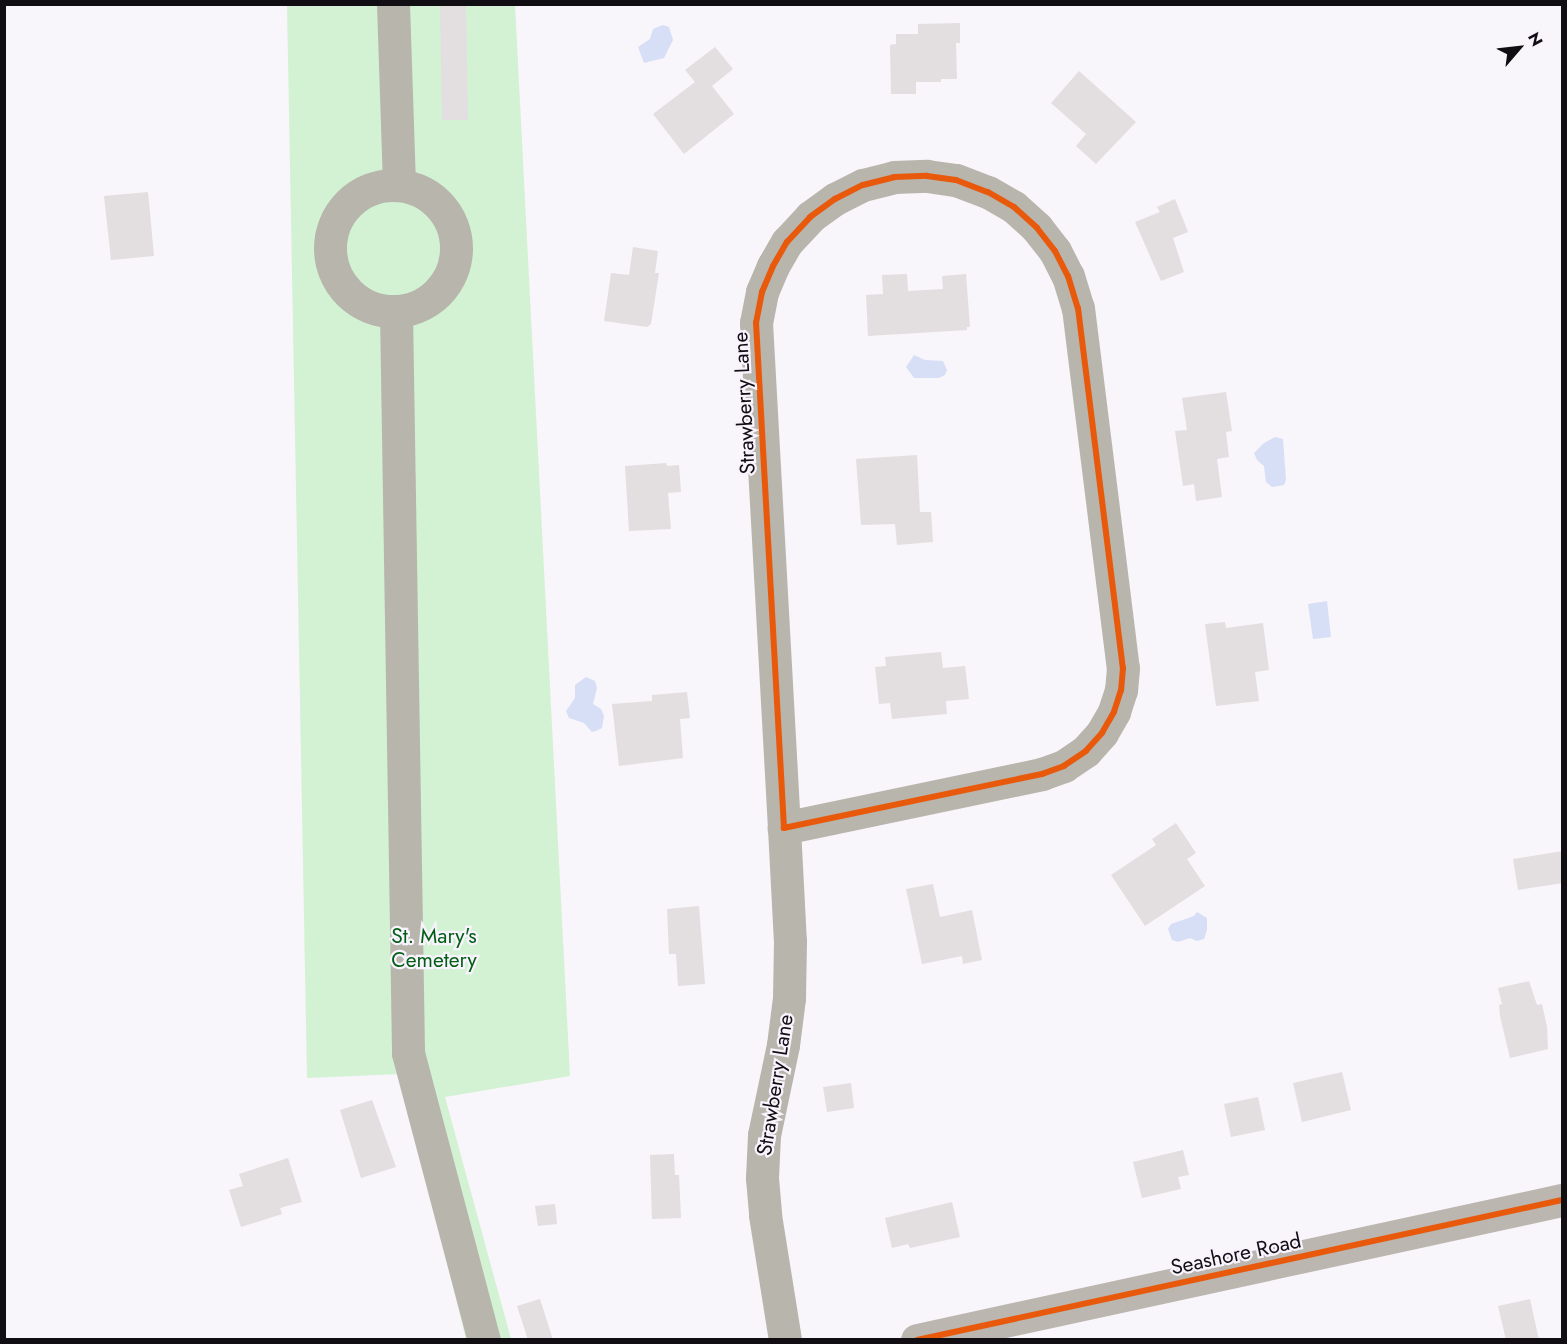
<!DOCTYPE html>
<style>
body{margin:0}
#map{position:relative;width:1567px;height:1344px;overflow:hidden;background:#f8f5fb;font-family:Jost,sans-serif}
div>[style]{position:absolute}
.green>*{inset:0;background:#d2f2d3}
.water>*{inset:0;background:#d6dff5}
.building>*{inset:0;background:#e3dedf}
.minor>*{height:33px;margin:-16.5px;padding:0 16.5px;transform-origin:16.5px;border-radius:16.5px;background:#b8b5ac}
.minor>.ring{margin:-16.5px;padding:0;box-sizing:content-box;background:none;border:33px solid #b8b5ac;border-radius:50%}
.major>*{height:33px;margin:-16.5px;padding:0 16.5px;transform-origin:16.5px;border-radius:16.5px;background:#bbb6af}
.cycleway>*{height:6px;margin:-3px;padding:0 3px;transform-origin:3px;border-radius:3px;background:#e8590c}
span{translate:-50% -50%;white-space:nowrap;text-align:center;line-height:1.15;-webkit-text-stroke:4.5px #f8f3fd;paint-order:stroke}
.street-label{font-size:21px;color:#100d13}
.park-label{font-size:21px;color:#005f13}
.frame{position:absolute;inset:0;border:6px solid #100d13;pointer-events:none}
.north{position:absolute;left:1489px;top:18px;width:60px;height:60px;-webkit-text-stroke:4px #f8f3fd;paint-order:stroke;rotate:62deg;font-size:16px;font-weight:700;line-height:24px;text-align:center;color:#100d13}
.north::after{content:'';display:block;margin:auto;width:21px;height:27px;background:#100d13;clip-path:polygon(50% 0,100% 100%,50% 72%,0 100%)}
</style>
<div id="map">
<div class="green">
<i style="clip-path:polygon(287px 5px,515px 5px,570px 1076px,445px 1097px,511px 1339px,466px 1339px,400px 1074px,307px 1078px)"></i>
</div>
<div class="water">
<i style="clip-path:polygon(663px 25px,669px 27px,673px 40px,664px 58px,644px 63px,638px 47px,650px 39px,653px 29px)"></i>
<i style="clip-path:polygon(914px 355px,925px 360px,943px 361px,947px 370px,945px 375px,939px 378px,914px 378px,906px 367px)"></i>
<i style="clip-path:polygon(1275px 437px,1283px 439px,1286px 480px,1284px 485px,1272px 487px,1266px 482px,1264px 466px,1257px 460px,1254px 453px,1264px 443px)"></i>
<i style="clip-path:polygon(1327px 601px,1331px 637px,1313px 639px,1308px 604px)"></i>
<i style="clip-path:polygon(586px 677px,595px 681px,597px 688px,593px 704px,601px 709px,604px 716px,602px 728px,596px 731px,592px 732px,584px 723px,569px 718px,566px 711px,575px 698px,575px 685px)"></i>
<i style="clip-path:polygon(1197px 912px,1207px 918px,1207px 930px,1204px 939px,1197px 941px,1190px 938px,1178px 942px,1172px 940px,1168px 929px,1171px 924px,1194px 916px)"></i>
</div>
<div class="building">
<i style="clip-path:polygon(440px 4px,466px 4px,468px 120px,442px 120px)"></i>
<i style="clip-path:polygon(960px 23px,960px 43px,956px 43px,957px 79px,941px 79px,941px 82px,916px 82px,916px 94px,891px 94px,890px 45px,896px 44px,896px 34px,918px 34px,918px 24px)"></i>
<i style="clip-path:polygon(715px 47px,733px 69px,712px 86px,734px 114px,684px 154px,653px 114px,695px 82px,685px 70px)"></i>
<i style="clip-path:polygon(1079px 71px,1136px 122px,1096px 164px,1076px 146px,1086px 134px,1051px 103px)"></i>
<i style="clip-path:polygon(148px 192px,154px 256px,111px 260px,104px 196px)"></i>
<i style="clip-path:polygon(1175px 199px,1188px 232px,1173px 238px,1184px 272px,1161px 281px,1135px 222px,1160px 212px,1157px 207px)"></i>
<i style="clip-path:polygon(633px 247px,658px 251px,655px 273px,659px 273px,651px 324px,647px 327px,604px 321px,611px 273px,629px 275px)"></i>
<i style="clip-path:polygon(907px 274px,908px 291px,943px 289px,942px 276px,966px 274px,970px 327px,967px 327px,967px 330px,868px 336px,866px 295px,883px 294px,882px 275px)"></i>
<i style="clip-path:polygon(1226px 392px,1232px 431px,1226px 432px,1229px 457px,1217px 459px,1222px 497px,1196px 501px,1194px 484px,1183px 486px,1175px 431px,1187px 430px,1182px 398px)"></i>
<i style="clip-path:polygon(917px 455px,920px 512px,931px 512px,933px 542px,897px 545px,895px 524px,861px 525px,856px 459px)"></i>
<i style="clip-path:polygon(666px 463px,667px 466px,679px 465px,681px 492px,668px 493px,671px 529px,629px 531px,625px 466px)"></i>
<i style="clip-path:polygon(1225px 622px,1226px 628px,1263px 623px,1269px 670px,1255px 672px,1259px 701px,1216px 706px,1205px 624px)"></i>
<i style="clip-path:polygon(941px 652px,943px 668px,965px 666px,969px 699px,946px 701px,947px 714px,892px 719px,890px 703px,879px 704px,875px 667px,886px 666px,885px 657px)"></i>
<i style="clip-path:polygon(687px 692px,690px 718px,680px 719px,683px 758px,619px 766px,612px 704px,652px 701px,652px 695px)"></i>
<i style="clip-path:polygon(1176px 823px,1196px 853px,1187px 859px,1205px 886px,1145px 926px,1111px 875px,1156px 845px,1152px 839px)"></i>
<i style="clip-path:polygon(1563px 851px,1563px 883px,1518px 890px,1513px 859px)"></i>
<i style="clip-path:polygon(933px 884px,940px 917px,972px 910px,982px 960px,963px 964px,962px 956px,922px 964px,906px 889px)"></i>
<i style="clip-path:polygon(699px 906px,705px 984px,678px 986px,676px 954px,669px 954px,667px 909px)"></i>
<i style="clip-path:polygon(1529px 981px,1537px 1005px,1542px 1004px,1547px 1027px,1548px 1049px,1510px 1058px,1500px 1016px,1499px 1005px,1502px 1004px,1498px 988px)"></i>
<i style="clip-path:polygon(1342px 1072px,1351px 1110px,1302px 1122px,1293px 1083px)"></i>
<i style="clip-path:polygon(851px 1083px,854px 1108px,827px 1112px,823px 1087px)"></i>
<i style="clip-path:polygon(1258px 1097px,1265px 1130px,1231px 1137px,1224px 1104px)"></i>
<i style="clip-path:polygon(372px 1100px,396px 1167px,361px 1178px,340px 1110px)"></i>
<i style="clip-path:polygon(1183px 1150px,1189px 1175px,1178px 1177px,1181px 1189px,1142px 1198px,1133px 1162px)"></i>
<i style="clip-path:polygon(674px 1154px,675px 1175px,679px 1175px,681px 1218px,652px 1219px,650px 1155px)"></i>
<i style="clip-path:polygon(288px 1158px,302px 1202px,280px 1208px,282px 1214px,241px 1227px,229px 1190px,243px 1186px,239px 1174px)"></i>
<i style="clip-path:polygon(952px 1202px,960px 1237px,910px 1248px,908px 1244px,892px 1248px,885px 1218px)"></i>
<i style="clip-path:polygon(555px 1204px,557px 1224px,538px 1226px,535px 1206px)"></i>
<i style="clip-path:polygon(540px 1299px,553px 1340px,528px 1340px,517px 1306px)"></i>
<i style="clip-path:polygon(1530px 1299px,1539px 1340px,1506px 1340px,1498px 1306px)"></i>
</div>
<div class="minor">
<i style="left:393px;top:4px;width:181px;rotate:88.1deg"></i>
<i style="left:927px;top:176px;width:29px;rotate:8deg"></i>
<i style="left:956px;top:180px;width:34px;rotate:21deg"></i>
<i style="left:988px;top:192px;width:30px;rotate:30deg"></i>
<i style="left:1014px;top:207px;width:31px;rotate:42deg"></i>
<i style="left:1037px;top:228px;width:29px;rotate:52deg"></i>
<i style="left:1055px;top:251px;width:28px;rotate:63deg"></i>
<i style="left:1068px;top:276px;width:34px;rotate:73deg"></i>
<i style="left:1078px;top:308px;width:363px;rotate:82.9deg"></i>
<i style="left:1123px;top:668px;width:22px;rotate:95deg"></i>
<i style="left:1121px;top:690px;width:23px;rotate:108deg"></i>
<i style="left:1114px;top:712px;width:24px;rotate:120deg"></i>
<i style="left:1102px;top:733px;width:24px;rotate:132deg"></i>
<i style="left:1086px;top:751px;width:27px;rotate:146deg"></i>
<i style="left:1064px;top:766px;width:23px;rotate:160deg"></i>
<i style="left:1042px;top:774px;width:264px;rotate:168.2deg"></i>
<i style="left:784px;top:828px;width:506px;rotate:-93.17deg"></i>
<i style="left:756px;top:323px;width:32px;rotate:-79deg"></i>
<i style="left:762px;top:292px;width:28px;rotate:-67deg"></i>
<i style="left:773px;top:266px;width:28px;rotate:-60deg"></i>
<i style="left:787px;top:242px;width:34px;rotate:-47deg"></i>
<i style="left:810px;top:217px;width:31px;rotate:-36deg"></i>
<i style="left:835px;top:199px;width:31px;rotate:-27deg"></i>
<i style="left:863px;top:185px;width:32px;rotate:-14deg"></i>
<i style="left:894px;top:177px;width:33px;rotate:-2deg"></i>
<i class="ring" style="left:330px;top:185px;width:93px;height:93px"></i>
<i style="left:396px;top:312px;width:741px;rotate:89.07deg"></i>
<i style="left:408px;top:1053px;width:297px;rotate:75.2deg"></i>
<i style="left:784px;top:828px;width:113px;rotate:87deg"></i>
<i style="left:790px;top:941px;width:57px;rotate:91deg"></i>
<i style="left:789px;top:998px;width:47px;rotate:97.3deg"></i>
<i style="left:783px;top:1045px;width:92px;rotate:101.9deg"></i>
<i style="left:764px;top:1135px;width:43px;rotate:92.7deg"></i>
<i style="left:762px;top:1178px;width:37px;rotate:85deg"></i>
<i style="left:765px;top:1215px;width:127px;rotate:80.9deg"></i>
</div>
<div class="major">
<i style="left:917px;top:1340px;width:660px;rotate:-12.25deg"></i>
</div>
<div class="cycleway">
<i style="left:927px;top:176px;width:29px;rotate:8deg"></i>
<i style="left:956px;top:180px;width:34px;rotate:21deg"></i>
<i style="left:988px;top:192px;width:30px;rotate:30deg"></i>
<i style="left:1014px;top:207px;width:31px;rotate:42deg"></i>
<i style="left:1037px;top:228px;width:29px;rotate:52deg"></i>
<i style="left:1055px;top:251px;width:28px;rotate:63deg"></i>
<i style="left:1068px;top:276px;width:34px;rotate:73deg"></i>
<i style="left:1078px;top:308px;width:363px;rotate:82.9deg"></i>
<i style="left:1123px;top:668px;width:22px;rotate:95deg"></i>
<i style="left:1121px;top:690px;width:23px;rotate:108deg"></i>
<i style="left:1114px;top:712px;width:24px;rotate:120deg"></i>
<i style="left:1102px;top:733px;width:24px;rotate:132deg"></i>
<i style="left:1086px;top:751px;width:27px;rotate:146deg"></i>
<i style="left:1064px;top:766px;width:23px;rotate:160deg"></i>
<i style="left:1042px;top:774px;width:264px;rotate:168.2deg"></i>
<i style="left:784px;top:828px;width:506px;rotate:-93.17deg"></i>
<i style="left:756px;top:323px;width:32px;rotate:-79deg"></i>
<i style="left:762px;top:292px;width:28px;rotate:-67deg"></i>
<i style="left:773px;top:266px;width:28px;rotate:-60deg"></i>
<i style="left:787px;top:242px;width:34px;rotate:-47deg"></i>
<i style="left:810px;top:217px;width:31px;rotate:-36deg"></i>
<i style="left:835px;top:199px;width:31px;rotate:-27deg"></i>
<i style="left:863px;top:185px;width:32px;rotate:-14deg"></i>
<i style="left:894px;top:177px;width:33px;rotate:-2deg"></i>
<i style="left:917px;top:1340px;width:660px;rotate:-12.25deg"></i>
</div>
<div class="street-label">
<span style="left:744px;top:403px;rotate:-93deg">Strawberry Lane</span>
<span style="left:775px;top:1085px;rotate:-81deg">Strawberry Lane</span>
<span style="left:1236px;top:1254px;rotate:-12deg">Seashore Road</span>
</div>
<div class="park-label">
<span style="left:434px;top:948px">St. Mary's<br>Cemetery</span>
</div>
<div class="frame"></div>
<div class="north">N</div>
</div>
